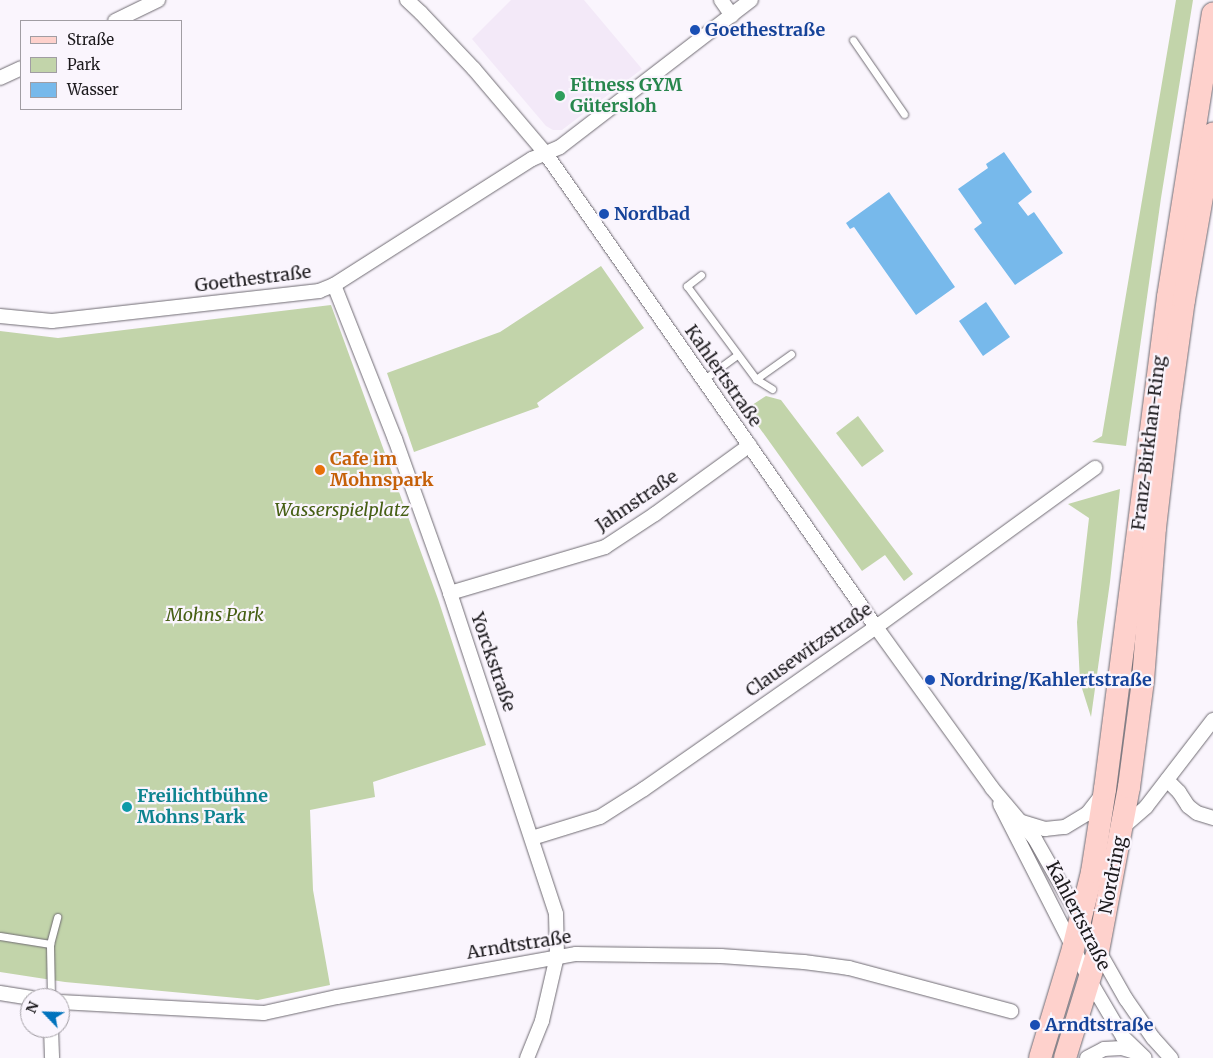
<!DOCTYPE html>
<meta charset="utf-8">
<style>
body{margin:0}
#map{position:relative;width:1213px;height:1058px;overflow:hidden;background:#faf5fd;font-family:Merriweather,serif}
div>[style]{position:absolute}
.built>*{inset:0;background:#f3e9f8}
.green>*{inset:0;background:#c2d4aa}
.water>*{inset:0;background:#77b9eb}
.roads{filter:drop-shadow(0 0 1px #6f6b72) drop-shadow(0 0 1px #6f6b72)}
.lane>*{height:7px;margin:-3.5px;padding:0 3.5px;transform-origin:3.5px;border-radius:3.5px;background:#fff}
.street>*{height:14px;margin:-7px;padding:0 7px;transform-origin:7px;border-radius:7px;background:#fff}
.primary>*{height:22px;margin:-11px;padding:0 11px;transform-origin:11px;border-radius:11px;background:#fed1cc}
.dots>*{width:14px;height:14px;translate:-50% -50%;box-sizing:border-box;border:2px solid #faf5fd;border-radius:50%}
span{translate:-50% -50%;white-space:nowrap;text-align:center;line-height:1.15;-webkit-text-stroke:4.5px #faf5fd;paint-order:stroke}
.transit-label{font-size:18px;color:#164399;font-weight:700}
.left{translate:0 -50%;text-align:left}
.leisure-label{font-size:18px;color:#27864d;font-weight:700}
.street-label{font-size:18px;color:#1c1a1d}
.food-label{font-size:18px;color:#c56008;font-weight:700}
.park-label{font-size:18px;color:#465f14;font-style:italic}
.culture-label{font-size:18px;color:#0d838f;font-weight:700}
.legend{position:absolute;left:20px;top:20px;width:162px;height:90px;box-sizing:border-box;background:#faf5fd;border:1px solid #a19da3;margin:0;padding:6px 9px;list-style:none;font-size:15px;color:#1c1a1d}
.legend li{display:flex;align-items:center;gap:10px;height:25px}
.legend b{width:25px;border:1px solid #a19da3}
.north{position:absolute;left:20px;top:988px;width:50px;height:50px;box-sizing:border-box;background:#faf5fd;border:1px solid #a19da3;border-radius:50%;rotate:294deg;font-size:14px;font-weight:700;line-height:20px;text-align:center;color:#1c1a1d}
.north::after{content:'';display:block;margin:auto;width:18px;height:22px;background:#0073bd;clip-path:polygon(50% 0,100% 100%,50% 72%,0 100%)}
</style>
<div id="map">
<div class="built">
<i style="clip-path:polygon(511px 0,584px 0,642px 69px,562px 130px,553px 130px,546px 126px,472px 39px)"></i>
</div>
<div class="green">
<i style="clip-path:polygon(1176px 0,1193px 0,1161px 198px,1126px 446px,1092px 442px,1102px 436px)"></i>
<i style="clip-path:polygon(601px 266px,644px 328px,537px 403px,539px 407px,414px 452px,387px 373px,500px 332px)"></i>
<i style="clip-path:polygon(331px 305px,438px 599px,486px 745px,373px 782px,375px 797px,310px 810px,313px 890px,330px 985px,258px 1000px,65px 982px,0 972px,0 331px,58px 338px)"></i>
<i style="clip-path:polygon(766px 396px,781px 400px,913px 574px,904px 581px,885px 555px,862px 571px,746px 409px)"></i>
<i style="clip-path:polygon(858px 416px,884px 451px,862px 467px,836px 433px)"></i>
<i style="clip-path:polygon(1120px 489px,1110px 582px,1091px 717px,1080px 682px,1077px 622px,1089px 518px,1068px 504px)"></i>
</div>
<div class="water">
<i style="clip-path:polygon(1004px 152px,1032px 192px,1018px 203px,1028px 216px,1034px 212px,1063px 253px,1015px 285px,974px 229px,982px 223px,958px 189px,988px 168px,986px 164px)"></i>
<i style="clip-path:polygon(889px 192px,955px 287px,916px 315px,854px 227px,850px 229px,846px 223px)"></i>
<i style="clip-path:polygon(986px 302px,1010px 337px,983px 356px,959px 321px)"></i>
</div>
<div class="roads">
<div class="lane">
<i style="left:853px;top:40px;width:90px;rotate:55.4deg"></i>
<i style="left:701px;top:275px;width:18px;rotate:142deg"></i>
<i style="left:687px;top:286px;width:116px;rotate:53.4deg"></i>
<i style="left:756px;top:379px;width:43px;rotate:-35.5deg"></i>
<i style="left:756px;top:379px;width:19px;rotate:32deg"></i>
<i style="left:703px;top:380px;width:42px;rotate:-36.3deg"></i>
<i style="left:0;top:936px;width:51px;rotate:9.1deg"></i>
<i style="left:51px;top:998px;width:54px;rotate:-91.1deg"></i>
<i style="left:50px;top:944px;width:28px;rotate:-75deg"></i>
</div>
<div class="street">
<i style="left:407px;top:0;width:19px;rotate:43deg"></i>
<i style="left:421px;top:13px;width:77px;rotate:46.6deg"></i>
<i style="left:474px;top:69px;width:111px;rotate:49.7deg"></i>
<i style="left:546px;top:154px;width:577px;rotate:55.1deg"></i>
<i style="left:876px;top:627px;width:198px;rotate:54.2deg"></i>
<i style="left:992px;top:788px;width:67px;rotate:49.9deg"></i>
<i style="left:1035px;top:839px;width:184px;rotate:60.4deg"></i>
<i style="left:1126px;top:999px;width:47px;rotate:55.3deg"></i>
<i style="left:1153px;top:1038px;width:27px;rotate:48deg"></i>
<i style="left:721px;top:0;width:19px;rotate:55deg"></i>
<i style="left:115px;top:21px;width:48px;rotate:-26deg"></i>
<i style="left:0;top:78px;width:23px;rotate:-25deg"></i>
<i style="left:334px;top:285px;width:166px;rotate:68.4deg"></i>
<i style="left:395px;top:439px;width:164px;rotate:70.3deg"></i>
<i style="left:450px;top:593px;width:338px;rotate:71.7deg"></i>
<i style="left:556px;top:914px;width:42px;rotate:88.6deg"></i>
<i style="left:557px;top:956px;width:67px;rotate:103deg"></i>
<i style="left:542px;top:1021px;width:40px;rotate:112deg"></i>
<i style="left:0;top:316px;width:52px;rotate:5.5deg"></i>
<i style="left:52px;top:321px;width:269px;rotate:-6.4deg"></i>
<i style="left:319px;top:291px;width:16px;rotate:-22deg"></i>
<i style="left:334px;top:285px;width:235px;rotate:-32.5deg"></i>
<i style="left:532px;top:159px;width:30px;rotate:-23deg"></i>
<i style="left:560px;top:147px;width:241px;rotate:-37.6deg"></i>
<i style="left:450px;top:593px;width:162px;rotate:-16.5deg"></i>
<i style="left:605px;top:547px;width:60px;rotate:-33.4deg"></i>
<i style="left:655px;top:514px;width:117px;rotate:-36deg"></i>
<i style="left:1167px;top:780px;width:17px;rotate:45deg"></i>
<i style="left:1179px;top:792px;width:17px;rotate:57deg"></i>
<i style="left:1188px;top:806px;width:11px;rotate:38deg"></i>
<i style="left:1197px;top:813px;width:17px;rotate:17deg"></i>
<i style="left:1000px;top:804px;width:199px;rotate:63deg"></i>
<i style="left:1090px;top:981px;width:65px;rotate:59.5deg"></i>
<i style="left:1123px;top:1037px;width:30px;rotate:44deg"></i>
<i style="left:1022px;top:822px;width:24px;rotate:17deg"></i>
<i style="left:1045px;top:829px;width:20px;rotate:-6deg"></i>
<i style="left:1065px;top:827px;width:26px;rotate:-31deg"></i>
<i style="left:1087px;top:814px;width:23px;rotate:-52deg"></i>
<i style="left:1122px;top:828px;width:32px;rotate:-41deg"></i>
<i style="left:1146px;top:807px;width:110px;rotate:-52.4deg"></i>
<i style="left:532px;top:838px;width:71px;rotate:-17.2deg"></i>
<i style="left:600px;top:817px;width:52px;rotate:-32.5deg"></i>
<i style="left:644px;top:789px;width:283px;rotate:-34.9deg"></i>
<i style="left:876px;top:627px;width:271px;rotate:-36deg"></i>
<i style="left:0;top:993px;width:32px;rotate:9deg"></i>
<i style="left:60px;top:1002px;width:204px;rotate:3.1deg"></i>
<i style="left:264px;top:1013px;width:75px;rotate:-12.4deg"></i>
<i style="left:337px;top:997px;width:243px;rotate:-10.2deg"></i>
<i style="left:576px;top:954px;width:145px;rotate:0.8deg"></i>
<i style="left:721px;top:956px;width:83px;rotate:4.1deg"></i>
<i style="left:804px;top:962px;width:45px;rotate:7.6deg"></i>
<i style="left:849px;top:968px;width:168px;rotate:14.9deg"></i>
<i style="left:51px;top:1028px;width:30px;rotate:88deg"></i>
<i style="left:1087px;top:1058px;width:19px;rotate:-28deg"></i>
<i style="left:1104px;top:1049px;width:18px;rotate:-3deg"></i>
<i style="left:1122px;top:1048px;width:17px;rotate:17deg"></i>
</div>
<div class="primary">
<i style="left:1040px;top:1058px;width:114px;rotate:-73.2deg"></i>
<i style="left:1073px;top:949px;width:79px;rotate:-76.1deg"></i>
<i style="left:1092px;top:872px;width:84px;rotate:-81.1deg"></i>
<i style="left:1105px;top:789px;width:496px;rotate:-82.7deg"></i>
<i style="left:1168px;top:297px;width:287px;rotate:-81deg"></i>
<i style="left:1065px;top:1058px;width:112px;rotate:-72.9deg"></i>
<i style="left:1098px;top:951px;width:167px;rotate:-79.3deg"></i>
<i style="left:1129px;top:787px;width:108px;rotate:-82.5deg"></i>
<i style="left:1143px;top:680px;width:152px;rotate:-85.5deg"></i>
<i style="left:1155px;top:528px;width:114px;rotate:-83.4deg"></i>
<i style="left:1168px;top:415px;width:116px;rotate:-82.1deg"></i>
<i style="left:1184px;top:300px;width:169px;rotate:-80.1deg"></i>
</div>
</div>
<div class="dots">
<i style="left:695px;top:30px;background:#1a4fb4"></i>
<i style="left:560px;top:96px;background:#2e9e5b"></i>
<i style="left:604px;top:214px;background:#1a4fb4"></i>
<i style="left:320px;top:470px;background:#e8710a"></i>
<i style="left:930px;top:680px;background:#1a4fb4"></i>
<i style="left:127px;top:807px;background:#0f9aa8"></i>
<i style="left:1035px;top:1025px;background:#1a4fb4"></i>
</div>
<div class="transit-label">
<span class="left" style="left:705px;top:30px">Goethestraße</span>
<span class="left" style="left:614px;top:214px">Nordbad</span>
<span class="left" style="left:940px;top:680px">Nordring/Kahlertstraße</span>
<span class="left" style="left:1045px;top:1025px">Arndtstraße</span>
</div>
<div class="leisure-label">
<span class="left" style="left:570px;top:96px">Fitness GYM<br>Gütersloh</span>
</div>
<div class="street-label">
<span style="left:253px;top:279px;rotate:-7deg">Goethestraße</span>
<span style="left:723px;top:376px;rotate:55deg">Kahlertstraße</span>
<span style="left:1149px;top:443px;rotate:-83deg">Franz-Birkhan-Ring</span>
<span style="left:637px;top:501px;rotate:-34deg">Jahnstraße</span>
<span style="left:809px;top:650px;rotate:-35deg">Clausewitzstraße</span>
<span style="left:493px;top:662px;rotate:71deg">Yorckstraße</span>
<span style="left:1113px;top:875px;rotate:-79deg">Nordring</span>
<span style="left:1078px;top:916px;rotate:63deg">Kahlertstraße</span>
<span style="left:519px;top:945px;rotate:-9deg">Arndtstraße</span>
</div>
<div class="food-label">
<span class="left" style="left:330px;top:470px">Cafe im<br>Mohnspark</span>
</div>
<div class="park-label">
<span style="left:342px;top:510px">Wasserspielplatz</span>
<span style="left:215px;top:615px">Mohns Park</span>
</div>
<div class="culture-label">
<span class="left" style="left:137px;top:807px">Freilichtbühne<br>Mohns Park</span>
</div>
<ul class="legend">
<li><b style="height:6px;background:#fed1cc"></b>Straße</li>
<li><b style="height:14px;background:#c2d4aa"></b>Park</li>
<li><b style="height:14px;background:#77b9eb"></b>Wasser</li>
</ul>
<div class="north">N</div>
</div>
